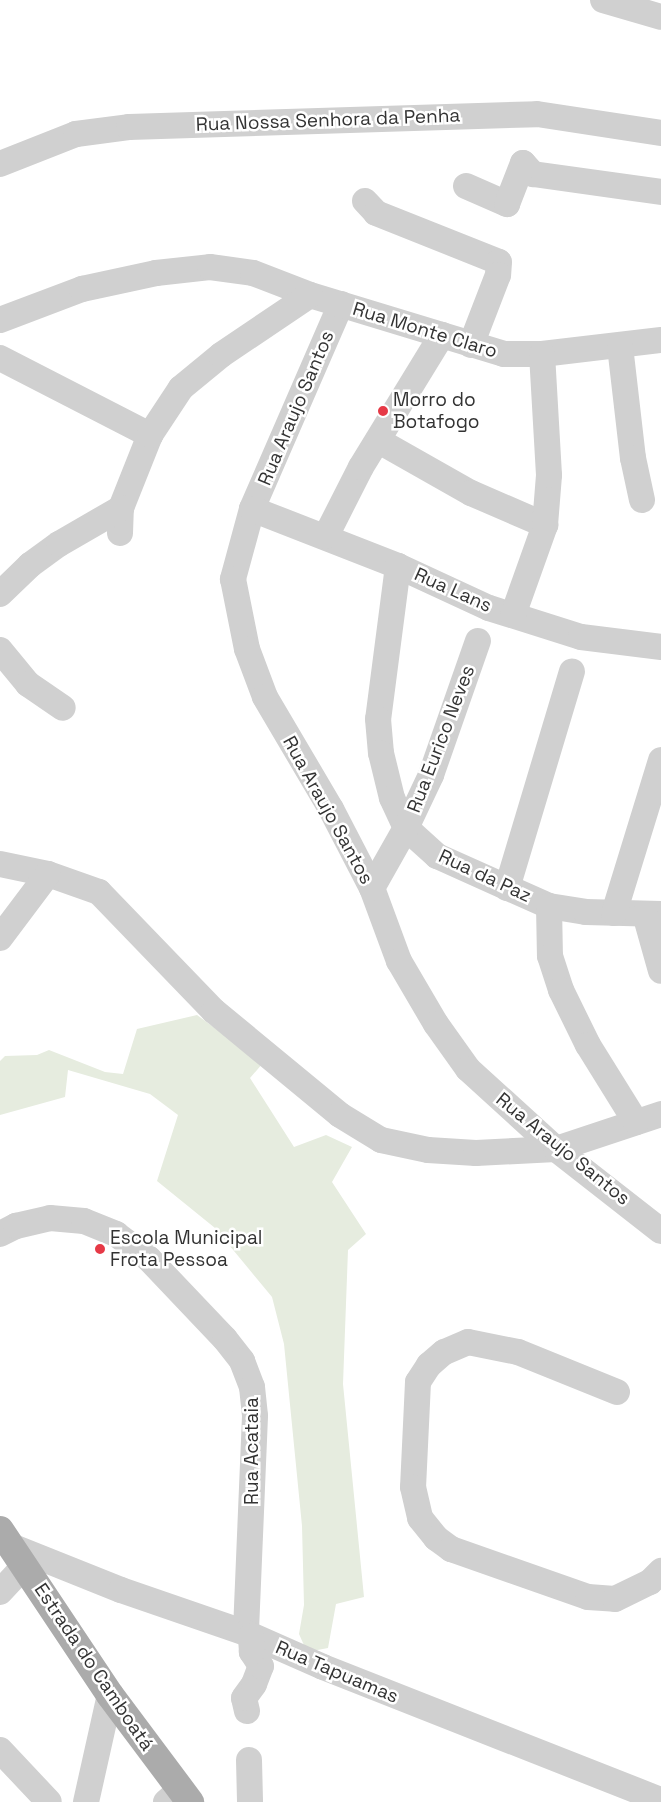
<!DOCTYPE html>
<meta charset="utf-8">
<style>
body{margin:0}
#map{position:relative;width:661px;height:1802px;overflow:hidden;background:#fff;font-family:"Space Grotesk",sans-serif}
div>[style]{position:absolute}
.green>*{inset:0;background:#e6ecdf}
.minor>*{height:26px;margin:-13px;padding:0 13px;transform-origin:13px;border-radius:13px;background:#d0d0d0}
.major>*{height:28px;margin:-14px;padding:0 14px;transform-origin:14px;border-radius:14px;background:#ababab}
.dots>*{width:14px;height:14px;translate:-50% -50%;box-sizing:border-box;border:2px solid #fff;border-radius:50%}
span{translate:-50% -50%;white-space:nowrap;text-align:center;line-height:1.15;-webkit-text-stroke:5px #fff;paint-order:stroke}
.street-label{font-size:19px;color:#333}
.poi-label{font-size:19px;color:#333}
.left{translate:0 -50%;text-align:left}
</style>
<div id="map">
<div class="green">
<i style="clip-path:polygon(197px 1015px,263px 1063px,250px 1078px,294px 1147px,326px 1135px,352px 1147px,332px 1182px,366px 1234px,348px 1250px,343px 1384px,364px 1597px,336px 1604px,328px 1648px,307px 1652px,299px 1634px,304px 1605px,302px 1526px,284px 1344px,272px 1297px,215px 1228px,157px 1181px,178px 1115px,150px 1094px,68px 1070px,65px 1097px,0 1115px,0 1061px,5px 1056px,37px 1055px,49px 1050px,105px 1072px,123px 1074px,137px 1029px)"></i>
</div>
<div class="minor">
<i style="left:603px;top:0;width:60px;rotate:16.3deg"></i>
<i style="left:523px;top:163px;width:15px;rotate:48deg"></i>
<i style="left:533px;top:174px;width:129px;rotate:8deg"></i>
<i style="left:0;top:164px;width:82px;rotate:-21.5deg"></i>
<i style="left:76px;top:134px;width:53px;rotate:-7.5deg"></i>
<i style="left:129px;top:127px;width:408px;rotate:-1.8deg"></i>
<i style="left:537px;top:114px;width:125px;rotate:8.7deg"></i>
<i style="left:466px;top:186px;width:45px;rotate:23.7deg"></i>
<i style="left:507px;top:204px;width:44px;rotate:-68.7deg"></i>
<i style="left:365px;top:201px;width:16px;rotate:47deg"></i>
<i style="left:376px;top:213px;width:132px;rotate:21.7deg"></i>
<i style="left:499px;top:262px;width:13px;rotate:94deg"></i>
<i style="left:498px;top:275px;width:75px;rotate:111.1deg"></i>
<i style="left:341px;top:304px;width:223px;rotate:113.5deg"></i>
<i style="left:252px;top:509px;width:73px;rotate:105.2deg"></i>
<i style="left:233px;top:579px;width:71px;rotate:78.7deg"></i>
<i style="left:247px;top:649px;width:51px;rotate:69.4deg"></i>
<i style="left:265px;top:697px;width:130px;rotate:59.5deg"></i>
<i style="left:331px;top:809px;width:89px;rotate:62.6deg"></i>
<i style="left:372px;top:888px;width:78px;rotate:69.7deg"></i>
<i style="left:399px;top:961px;width:73px;rotate:59.6deg"></i>
<i style="left:436px;top:1024px;width:55px;rotate:54.6deg"></i>
<i style="left:468px;top:1069px;width:119px;rotate:42.3deg"></i>
<i style="left:556px;top:1149px;width:133px;rotate:38deg"></i>
<i style="left:0;top:320px;width:88px;rotate:-20.7deg"></i>
<i style="left:82px;top:289px;width:76px;rotate:-12.2deg"></i>
<i style="left:156px;top:273px;width:54px;rotate:-6.3deg"></i>
<i style="left:210px;top:267px;width:43px;rotate:7.9deg"></i>
<i style="left:253px;top:273px;width:61px;rotate:21.1deg"></i>
<i style="left:310px;top:295px;width:203px;rotate:16.9deg"></i>
<i style="left:504px;top:354px;width:38px"></i>
<i style="left:542px;top:354px;width:120px;rotate:-6.7deg"></i>
<i style="left:620px;top:346px;width:113px;rotate:83.4deg"></i>
<i style="left:633px;top:458px;width:43px;rotate:77.9deg"></i>
<i style="left:0;top:358px;width:169px;rotate:27.2deg"></i>
<i style="left:379px;top:441px;width:106px;rotate:29.5deg"></i>
<i style="left:471px;top:493px;width:81px;rotate:23.4deg"></i>
<i style="left:252px;top:509px;width:157px;rotate:21.3deg"></i>
<i style="left:398px;top:566px;width:100px;rotate:24.8deg"></i>
<i style="left:489px;top:608px;width:96px;rotate:17.5deg"></i>
<i style="left:581px;top:637px;width:81px;rotate:7.1deg"></i>
<i style="left:120px;top:533px;width:25px;rotate:-88deg"></i>
<i style="left:121px;top:508px;width:79px;rotate:-68.3deg"></i>
<i style="left:150px;top:435px;width:56px;rotate:-56.6deg"></i>
<i style="left:181px;top:388px;width:52px;rotate:-39.5deg"></i>
<i style="left:221px;top:355px;width:107px;rotate:-34deg"></i>
<i style="left:326px;top:536px;width:77px;rotate:-63.1deg"></i>
<i style="left:361px;top:467px;width:155px;rotate:-58.5deg"></i>
<i style="left:398px;top:566px;width:154px;rotate:97.4deg"></i>
<i style="left:378px;top:719px;width:34px;rotate:85deg"></i>
<i style="left:381px;top:753px;width:46px;rotate:76.3deg"></i>
<i style="left:392px;top:798px;width:33px;rotate:65deg"></i>
<i style="left:406px;top:828px;width:42px;rotate:42.1deg"></i>
<i style="left:437px;top:856px;width:123px;rotate:24.1deg"></i>
<i style="left:549px;top:906px;width:37px;rotate:9deg"></i>
<i style="left:586px;top:912px;width:75px;rotate:1.5deg"></i>
<i style="left:0;top:594px;width:42px;rotate:-44deg"></i>
<i style="left:30px;top:565px;width:36px;rotate:-36deg"></i>
<i style="left:59px;top:544px;width:72px;rotate:-30.1deg"></i>
<i style="left:513px;top:615px;width:96px;rotate:-70.4deg"></i>
<i style="left:545px;top:525px;width:50px;rotate:-85.4deg"></i>
<i style="left:549px;top:475px;width:121px;rotate:-93.3deg"></i>
<i style="left:0;top:650px;width:44px;rotate:50.5deg"></i>
<i style="left:28px;top:684px;width:42px;rotate:34.4deg"></i>
<i style="left:0;top:864px;width:49px;rotate:11.8deg"></i>
<i style="left:48px;top:874px;width:54px;rotate:19.4deg"></i>
<i style="left:99px;top:892px;width:165px;rotate:46deg"></i>
<i style="left:214px;top:1011px;width:163px;rotate:39.5deg"></i>
<i style="left:340px;top:1115px;width:48px;rotate:31.4deg"></i>
<i style="left:381px;top:1140px;width:48px;rotate:12deg"></i>
<i style="left:428px;top:1150px;width:48px;rotate:3.6deg"></i>
<i style="left:476px;top:1153px;width:80px;rotate:-2.9deg"></i>
<i style="left:556px;top:1149px;width:111px;rotate:-18.4deg"></i>
<i style="left:372px;top:888px;width:69px;rotate:-60.5deg"></i>
<i style="left:406px;top:828px;width:59px;rotate:-64.7deg"></i>
<i style="left:431px;top:775px;width:142px;rotate:-70.7deg"></i>
<i style="left:507px;top:888px;width:226px;rotate:-73.3deg"></i>
<i style="left:549px;top:906px;width:50px;rotate:88.9deg"></i>
<i style="left:550px;top:956px;width:36px;rotate:72deg"></i>
<i style="left:561px;top:990px;width:61px;rotate:63.9deg"></i>
<i style="left:588px;top:1045px;width:91px;rotate:58.1deg"></i>
<i style="left:614px;top:913px;width:160px;rotate:-72.9deg"></i>
<i style="left:645px;top:914px;width:59px;rotate:74.3deg"></i>
<i style="left:0;top:938px;width:80px;rotate:-53.1deg"></i>
<i style="left:0;top:1234px;width:18px;rotate:-27deg"></i>
<i style="left:16px;top:1226px;width:35px;rotate:-13deg"></i>
<i style="left:50px;top:1218px;width:34px;rotate:5deg"></i>
<i style="left:84px;top:1221px;width:35px;rotate:22deg"></i>
<i style="left:116px;top:1234px;width:41px;rotate:37.1deg"></i>
<i style="left:149px;top:1259px;width:110px;rotate:46.5deg"></i>
<i style="left:225px;top:1339px;width:28px;rotate:52deg"></i>
<i style="left:242px;top:1361px;width:28px;rotate:69deg"></i>
<i style="left:252px;top:1387px;width:29px;rotate:84deg"></i>
<i style="left:255px;top:1416px;width:217px;rotate:92.4deg"></i>
<i style="left:617px;top:1392px;width:107px;rotate:-158deg"></i>
<i style="left:518px;top:1352px;width:51px;rotate:-168.7deg"></i>
<i style="left:468px;top:1342px;width:26px;rotate:157deg"></i>
<i style="left:444px;top:1352px;width:20px;rotate:139deg"></i>
<i style="left:429px;top:1365px;width:20px;rotate:123deg"></i>
<i style="left:418px;top:1382px;width:105px;rotate:92.7deg"></i>
<i style="left:413px;top:1487px;width:32px;rotate:77deg"></i>
<i style="left:420px;top:1518px;width:26px;rotate:51deg"></i>
<i style="left:436px;top:1538px;width:19px;rotate:36deg"></i>
<i style="left:451px;top:1549px;width:145px;rotate:19.3deg"></i>
<i style="left:588px;top:1597px;width:27px;rotate:4deg"></i>
<i style="left:615px;top:1599px;width:39px;rotate:-26deg"></i>
<i style="left:650px;top:1582px;width:16px;rotate:-45deg"></i>
<i style="left:11px;top:1546px;width:118px;rotate:21.8deg"></i>
<i style="left:121px;top:1590px;width:132px;rotate:19deg"></i>
<i style="left:246px;top:1633px;width:84px;rotate:23.8deg"></i>
<i style="left:323px;top:1667px;width:363px;rotate:21.5deg"></i>
<i style="left:0;top:1592px;width:37px;rotate:-47deg"></i>
<i style="left:247px;top:1711px;width:13px;rotate:-103deg"></i>
<i style="left:244px;top:1698px;width:17px;rotate:-54deg"></i>
<i style="left:254px;top:1684px;width:19px;rotate:-69deg"></i>
<i style="left:261px;top:1666px;width:17px;rotate:-123deg"></i>
<i style="left:252px;top:1652px;width:16px;rotate:-94deg"></i>
<i style="left:0;top:1750px;width:71px;rotate:46.7deg"></i>
<i style="left:249px;top:1760px;width:42px;rotate:88.6deg"></i>
<i style="left:86px;top:1802px;width:110px;rotate:-77.4deg"></i>
<i style="left:166px;top:1802px;width:18px;rotate:-41deg"></i>
</div>
<div class="major">
<i style="left:0;top:1530px;width:198px;rotate:56.3deg"></i>
<i style="left:110px;top:1695px;width:134px;rotate:53.2deg"></i>
</div>
<div class="dots">
<i style="left:383px;top:411px;background:#e63946"></i>
<i style="left:100px;top:1249px;background:#e63946"></i>
</div>
<div class="street-label">
<span style="left:328px;top:120px;rotate:-2deg">Rua Nossa Senhora da Penha</span>
<span style="left:425px;top:330px;rotate:17deg">Rua Monte Claro</span>
<span style="left:296px;top:408px;rotate:-67deg">Rua Araujo Santos</span>
<span style="left:453px;top:590px;rotate:24deg">Rua Lans</span>
<span style="left:441px;top:739px;rotate:-69deg">Rua Eurico Neves</span>
<span style="left:328px;top:810px;rotate:61deg">Rua Araujo Santos</span>
<span style="left:485px;top:876px;rotate:25deg">Rua da Paz</span>
<span style="left:563px;top:1149px;rotate:39deg">Rua Araujo Santos</span>
<span style="left:252px;top:1451px;rotate:-90deg">Rua Acataia</span>
<span style="left:94px;top:1667px;rotate:56deg">Estrada do Camboatá</span>
<span style="left:337px;top:1672px;rotate:23deg">Rua Tapuamas</span>
</div>
<div class="poi-label">
<span class="left" style="left:393px;top:411px">Morro do<br>Botafogo</span>
<span class="left" style="left:110px;top:1249px">Escola Municipal<br>Frota Pessoa</span>
</div>
</div>
